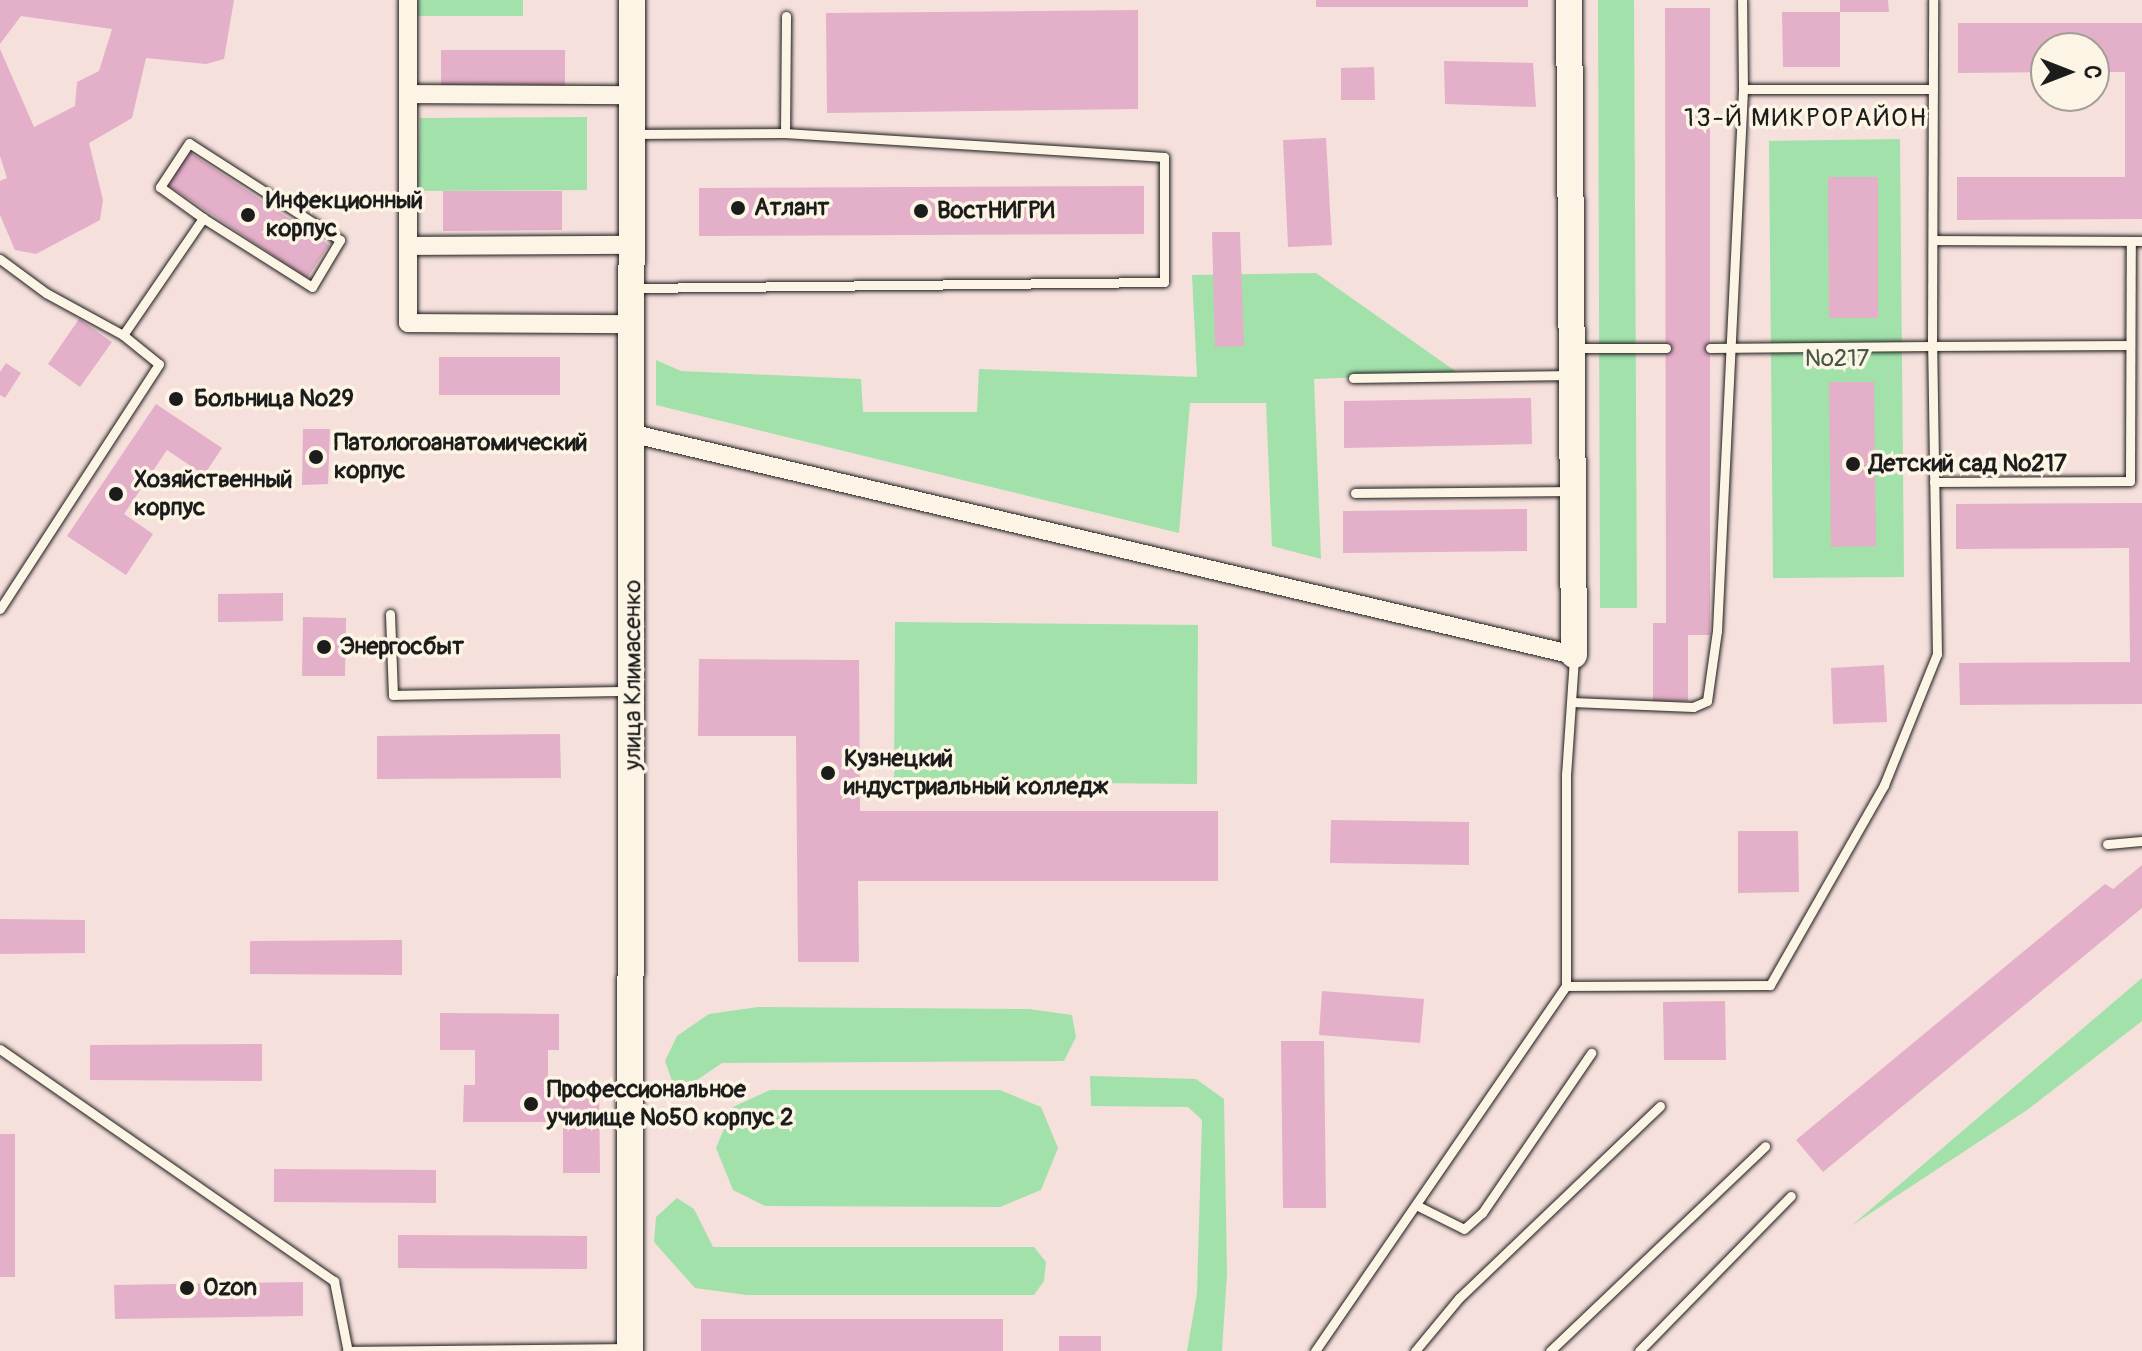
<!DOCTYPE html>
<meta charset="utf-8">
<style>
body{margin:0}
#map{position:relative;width:2142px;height:1351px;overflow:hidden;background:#f5e0dc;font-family:Pangolin,sans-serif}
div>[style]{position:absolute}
.green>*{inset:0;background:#a2e1aa}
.building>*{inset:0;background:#e4afc8}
.roads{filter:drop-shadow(0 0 2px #1c1c1c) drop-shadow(0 0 2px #1c1c1c)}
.lane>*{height:9px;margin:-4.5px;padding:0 4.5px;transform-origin:4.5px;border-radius:4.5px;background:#fcf5e5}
.street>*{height:18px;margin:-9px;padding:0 9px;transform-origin:9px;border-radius:9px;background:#fcf5e5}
.secondary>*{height:26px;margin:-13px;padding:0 13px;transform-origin:13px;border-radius:13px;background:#fcf5e5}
.dots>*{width:22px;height:22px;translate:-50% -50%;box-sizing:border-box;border:4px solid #fcf5e5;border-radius:50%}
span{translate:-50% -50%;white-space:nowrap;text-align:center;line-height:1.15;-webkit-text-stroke:7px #fcf5e5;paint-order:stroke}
.poi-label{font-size:24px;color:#1c1c1c;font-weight:700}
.left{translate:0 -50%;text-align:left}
.park-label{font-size:24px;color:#445747}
.street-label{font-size:24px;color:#1c1c1c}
.neighbourhood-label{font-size:26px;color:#1c1c1c;letter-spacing:2px}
.north{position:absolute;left:2030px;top:32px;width:80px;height:80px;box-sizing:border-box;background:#fcf5e5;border:2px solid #a29e95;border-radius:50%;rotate:90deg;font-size:22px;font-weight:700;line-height:32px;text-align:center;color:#1c1c1c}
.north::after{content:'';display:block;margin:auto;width:28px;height:36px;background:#1c1c1c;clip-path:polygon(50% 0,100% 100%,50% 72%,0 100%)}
</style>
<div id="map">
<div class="green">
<i style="clip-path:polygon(418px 0,523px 0,523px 16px,418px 16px)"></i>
<i style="clip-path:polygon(1598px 0,1634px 0,1637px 608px,1600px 608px)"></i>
<i style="clip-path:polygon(587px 117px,587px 190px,418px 191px,420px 118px)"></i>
<i style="clip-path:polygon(1900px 139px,1904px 577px,1773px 578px,1769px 141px)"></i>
<i style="clip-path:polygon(1316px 273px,1458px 373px,1314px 379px,1321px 559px,1272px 546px,1266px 403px,1190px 403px,1179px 533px,656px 405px,656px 360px,681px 371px,861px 379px,863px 412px,977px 412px,979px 369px,1197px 377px,1192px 275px)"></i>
<i style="clip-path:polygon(895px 622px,1198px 625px,1197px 784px,894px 781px)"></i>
<i style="clip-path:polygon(2142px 978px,2142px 1021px,2027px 1110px,1851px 1226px)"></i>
<i style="clip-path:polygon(758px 1007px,1029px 1009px,1072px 1015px,1076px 1037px,1064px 1061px,722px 1063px,694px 1082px,672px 1081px,665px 1061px,677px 1036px,709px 1014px)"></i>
<i style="clip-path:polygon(1090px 1076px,1196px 1079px,1224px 1099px,1227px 1273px,1222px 1351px,1187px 1351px,1197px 1293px,1202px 1120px,1188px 1107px,1091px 1106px)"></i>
<i style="clip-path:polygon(770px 1090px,1000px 1090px,1041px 1107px,1058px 1148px,1041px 1190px,1000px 1207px,765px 1206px,733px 1190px,716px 1148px,733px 1107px)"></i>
<i style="clip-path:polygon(677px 1198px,694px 1209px,713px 1247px,1034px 1247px,1046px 1262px,1044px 1281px,1034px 1295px,747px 1295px,695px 1288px,654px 1242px,656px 1217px)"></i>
</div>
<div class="building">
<i style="clip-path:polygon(0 0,234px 0,224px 59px,206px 64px,146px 58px,132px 118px,89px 143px,103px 200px,100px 220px,36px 254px,15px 250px,0 215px,0 181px,7px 178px,0 156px,0 49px,34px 127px,75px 106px,77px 82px,99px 71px,112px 29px,21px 16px,0 44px)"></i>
<i style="clip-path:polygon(1316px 0,1528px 0,1528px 7px,1316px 7px)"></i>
<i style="clip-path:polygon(1840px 0,1888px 0,1889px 12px,1840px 12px,1840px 67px,1783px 67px,1782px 12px,1840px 12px)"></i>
<i style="clip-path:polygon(1665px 8px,1710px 8px,1710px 635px,1688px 635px,1688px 701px,1653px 702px,1653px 623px,1666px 623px)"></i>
<i style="clip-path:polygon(1138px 10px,1138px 109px,827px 113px,826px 13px)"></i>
<i style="clip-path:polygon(1958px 23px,2142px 23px,2142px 219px,1957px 220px,1957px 177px,2125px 177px,2125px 72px,2094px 72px,2094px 48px,2046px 48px,2046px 72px,1958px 73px)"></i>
<i style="clip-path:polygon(441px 50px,565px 50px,565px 86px,441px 86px)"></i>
<i style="clip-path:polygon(1444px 61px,1533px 63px,1536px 107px,1445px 104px)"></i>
<i style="clip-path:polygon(1374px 67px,1375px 100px,1341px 100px,1341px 68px)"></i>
<i style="clip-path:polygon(1326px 138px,1332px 245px,1288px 247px,1283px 140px)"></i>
<i style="clip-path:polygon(189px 152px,329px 245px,307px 278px,168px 185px)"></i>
<i style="clip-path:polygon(1828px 177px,1878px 177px,1878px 318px,1829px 318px)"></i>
<i style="clip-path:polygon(1144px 186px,1144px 234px,699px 236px,699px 188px)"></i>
<i style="clip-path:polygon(443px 191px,562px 191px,562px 230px,443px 231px)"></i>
<i style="clip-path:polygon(1212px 232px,1240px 232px,1244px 346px,1215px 347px)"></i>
<i style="clip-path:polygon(79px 319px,112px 342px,80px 387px,48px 364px)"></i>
<i style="clip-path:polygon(439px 357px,560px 357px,560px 395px,439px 395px)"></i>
<i style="clip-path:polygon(6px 363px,21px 373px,5px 398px,0 395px,0 372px)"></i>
<i style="clip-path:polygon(1829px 382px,1874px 382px,1876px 546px,1831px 547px)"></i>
<i style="clip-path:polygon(1531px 398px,1532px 444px,1344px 448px,1344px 401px)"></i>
<i style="clip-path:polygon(156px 404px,222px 448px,204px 475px,167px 450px,124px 514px,153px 534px,126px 575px,67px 536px)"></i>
<i style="clip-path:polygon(303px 429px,330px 429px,328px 484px,302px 485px)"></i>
<i style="clip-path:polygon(2142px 503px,2142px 704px,1960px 705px,1959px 663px,2130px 662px,2129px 548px,1956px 549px,1956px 504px)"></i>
<i style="clip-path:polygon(1527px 509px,1527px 551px,1343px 553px,1343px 511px)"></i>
<i style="clip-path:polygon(283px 593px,283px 621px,218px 622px,218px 594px)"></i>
<i style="clip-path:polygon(303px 617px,346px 618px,345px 676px,302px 676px)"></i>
<i style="clip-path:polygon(699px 659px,859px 660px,860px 811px,1218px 811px,1218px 881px,858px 881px,859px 962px,798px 962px,796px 736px,698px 736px)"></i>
<i style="clip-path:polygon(1884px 665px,1887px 722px,1833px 724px,1831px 668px)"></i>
<i style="clip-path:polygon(560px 734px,561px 778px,377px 779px,377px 736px)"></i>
<i style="clip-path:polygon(1331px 820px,1469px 822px,1469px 865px,1330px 863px)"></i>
<i style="clip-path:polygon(1738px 831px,1798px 831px,1799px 892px,1738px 893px)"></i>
<i style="clip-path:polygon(2142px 865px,2142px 908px,1823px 1172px,1796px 1140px,2105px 884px,2113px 889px)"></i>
<i style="clip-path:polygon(0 919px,85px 920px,85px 953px,0 954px)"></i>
<i style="clip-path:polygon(402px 940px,402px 975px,250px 974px,250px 941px)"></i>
<i style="clip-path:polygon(1322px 991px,1424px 999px,1420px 1043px,1319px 1035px)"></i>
<i style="clip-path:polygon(1725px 1001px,1726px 1060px,1664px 1060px,1663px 1002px)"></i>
<i style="clip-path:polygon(440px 1013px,559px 1014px,559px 1050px,548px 1050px,548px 1086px,599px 1086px,600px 1173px,563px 1173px,563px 1122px,463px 1122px,464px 1085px,475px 1085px,475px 1050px,440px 1050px)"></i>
<i style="clip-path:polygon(1281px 1041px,1324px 1041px,1326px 1208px,1283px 1208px)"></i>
<i style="clip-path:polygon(262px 1044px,262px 1081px,90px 1080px,90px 1045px)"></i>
<i style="clip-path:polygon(0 1134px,15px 1134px,15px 1277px,0 1277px)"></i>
<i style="clip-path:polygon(274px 1169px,436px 1170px,436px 1203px,274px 1202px)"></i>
<i style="clip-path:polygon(398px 1235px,587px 1236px,587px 1269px,398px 1268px)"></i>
<i style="clip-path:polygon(303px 1282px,303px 1316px,115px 1319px,114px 1285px)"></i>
<i style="clip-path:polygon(701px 1319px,1003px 1319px,1003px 1351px,701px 1351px)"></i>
<i style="clip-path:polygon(1059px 1336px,1101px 1336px,1101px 1351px,1059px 1351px)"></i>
</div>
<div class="roads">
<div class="lane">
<i style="left:1743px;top:89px;width:190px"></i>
<i style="left:636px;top:134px;width:149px;rotate:-0.4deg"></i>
<i style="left:785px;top:133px;width:117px;rotate:-89.5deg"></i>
<i style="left:1933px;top:240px;width:209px;rotate:0.3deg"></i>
<i style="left:0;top:259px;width:57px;rotate:36.5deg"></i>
<i style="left:46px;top:293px;width:88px;rotate:28.6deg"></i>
<i style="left:123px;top:335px;width:46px;rotate:38.9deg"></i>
<i style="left:159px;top:364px;width:292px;rotate:123deg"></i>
<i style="left:634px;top:288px;width:530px;rotate:-0.65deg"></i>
<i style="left:1164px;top:282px;width:125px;rotate:-90deg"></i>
<i style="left:1164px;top:157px;width:380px;rotate:-176.4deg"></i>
<i style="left:123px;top:335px;width:142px;rotate:-55.6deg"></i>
<i style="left:203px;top:218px;width:129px;rotate:32.3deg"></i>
<i style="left:312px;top:287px;width:55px;rotate:-59.2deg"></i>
<i style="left:340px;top:240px;width:179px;rotate:-147.3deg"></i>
<i style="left:189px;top:143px;width:53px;rotate:123.4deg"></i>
<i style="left:160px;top:187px;width:53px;rotate:35.8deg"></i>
<i style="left:1573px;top:348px;width:93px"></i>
<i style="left:1710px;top:348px;width:222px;rotate:-0.5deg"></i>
<i style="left:1932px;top:346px;width:346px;rotate:-89.8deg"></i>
<i style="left:1353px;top:378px;width:216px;rotate:-0.8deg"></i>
<i style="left:1934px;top:482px;width:196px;rotate:-0.3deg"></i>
<i style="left:2130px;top:481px;width:240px;rotate:-89.8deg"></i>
<i style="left:1355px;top:493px;width:217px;rotate:-0.5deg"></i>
<i style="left:390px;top:614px;width:81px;rotate:87.9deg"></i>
<i style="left:393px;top:695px;width:237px;rotate:-1deg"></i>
<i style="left:1574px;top:658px;width:116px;rotate:93.9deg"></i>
<i style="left:1566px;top:774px;width:212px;rotate:90deg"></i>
<i style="left:1566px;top:986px;width:204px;rotate:-0.3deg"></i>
<i style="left:1770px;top:985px;width:230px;rotate:-60.3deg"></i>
<i style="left:1884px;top:785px;width:141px;rotate:-68deg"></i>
<i style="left:1937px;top:654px;width:308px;rotate:-90.9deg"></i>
<i style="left:1932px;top:346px;width:197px;rotate:-0.3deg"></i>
<i style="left:1572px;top:702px;width:121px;rotate:2.4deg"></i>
<i style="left:1693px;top:707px;width:15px;rotate:-23deg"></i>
<i style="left:1707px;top:701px;width:71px;rotate:-81.9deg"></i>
<i style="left:1717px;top:631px;width:543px;rotate:-87.25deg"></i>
<i style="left:1743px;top:89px;width:89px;rotate:-90.6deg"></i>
<i style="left:2107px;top:844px;width:35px;rotate:-5deg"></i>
<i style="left:0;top:1049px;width:407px;rotate:34.8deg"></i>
<i style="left:334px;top:1281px;width:67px;rotate:78.9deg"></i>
<i style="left:1418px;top:1206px;width:51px;rotate:26.6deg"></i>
<i style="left:1464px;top:1229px;width:24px;rotate:-42deg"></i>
<i style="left:1482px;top:1213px;width:194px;rotate:-55.7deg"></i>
<i style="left:347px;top:1351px;width:280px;rotate:-0.6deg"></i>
<i style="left:1315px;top:1351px;width:443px;rotate:-55.5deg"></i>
<i style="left:1415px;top:1351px;width:69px;rotate:-50.3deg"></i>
<i style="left:1459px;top:1298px;width:278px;rotate:-43.7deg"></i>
<i style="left:1550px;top:1351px;width:297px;rotate:-43.6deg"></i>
<i style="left:1639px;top:1351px;width:217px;rotate:-45.6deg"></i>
</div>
<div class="street">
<i style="left:408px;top:0;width:323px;rotate:90deg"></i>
<i style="left:408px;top:323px;width:226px;rotate:0.3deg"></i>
<i style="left:408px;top:94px;width:224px;rotate:0.3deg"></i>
<i style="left:408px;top:246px;width:226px;rotate:-0.3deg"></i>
<i style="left:634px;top:434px;width:966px;rotate:13.23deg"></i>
</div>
<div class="secondary">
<i style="left:1569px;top:0;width:655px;rotate:89.56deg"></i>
<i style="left:630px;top:1351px;width:1351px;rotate:-89.92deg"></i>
</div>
</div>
<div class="dots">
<i style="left:738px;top:208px;background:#1c1c1c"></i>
<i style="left:921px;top:211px;background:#1c1c1c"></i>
<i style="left:248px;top:215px;background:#1c1c1c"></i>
<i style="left:176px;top:399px;background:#1c1c1c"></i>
<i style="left:316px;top:457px;background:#1c1c1c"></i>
<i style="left:1853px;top:464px;background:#1c1c1c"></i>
<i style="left:116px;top:494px;background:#1c1c1c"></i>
<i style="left:324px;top:647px;background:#1c1c1c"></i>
<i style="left:828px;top:773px;background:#1c1c1c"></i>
<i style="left:531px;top:1104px;background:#1c1c1c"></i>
<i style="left:187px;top:1288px;background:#1c1c1c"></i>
</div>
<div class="poi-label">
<span class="left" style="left:266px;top:215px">Инфекционный<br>корпус</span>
<span class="left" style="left:754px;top:208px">Атлант</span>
<span class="left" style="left:937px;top:211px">ВостНИГРИ</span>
<span class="left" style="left:194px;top:399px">Больница №29</span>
<span class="left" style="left:334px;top:457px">Патологоанатомический<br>корпус</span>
<span class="left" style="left:1869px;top:464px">Детский сад №217</span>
<span class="left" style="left:134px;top:494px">Хозяйственный<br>корпус</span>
<span class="left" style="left:340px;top:647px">Энергосбыт</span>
<span class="left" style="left:844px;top:773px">Кузнецкий<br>индустриальный колледж</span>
<span class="left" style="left:547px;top:1104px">Профессиональное<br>училище №50 корпус 2</span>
<span class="left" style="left:203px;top:1288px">Ozon</span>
</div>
<div class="park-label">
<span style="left:1837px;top:359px">№217</span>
</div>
<div class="street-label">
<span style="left:633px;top:675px;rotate:-90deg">улица Климасенко</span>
</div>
<div class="neighbourhood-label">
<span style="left:1806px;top:119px">13-Й МИКРОРАЙОН</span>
</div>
<div class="north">С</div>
</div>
